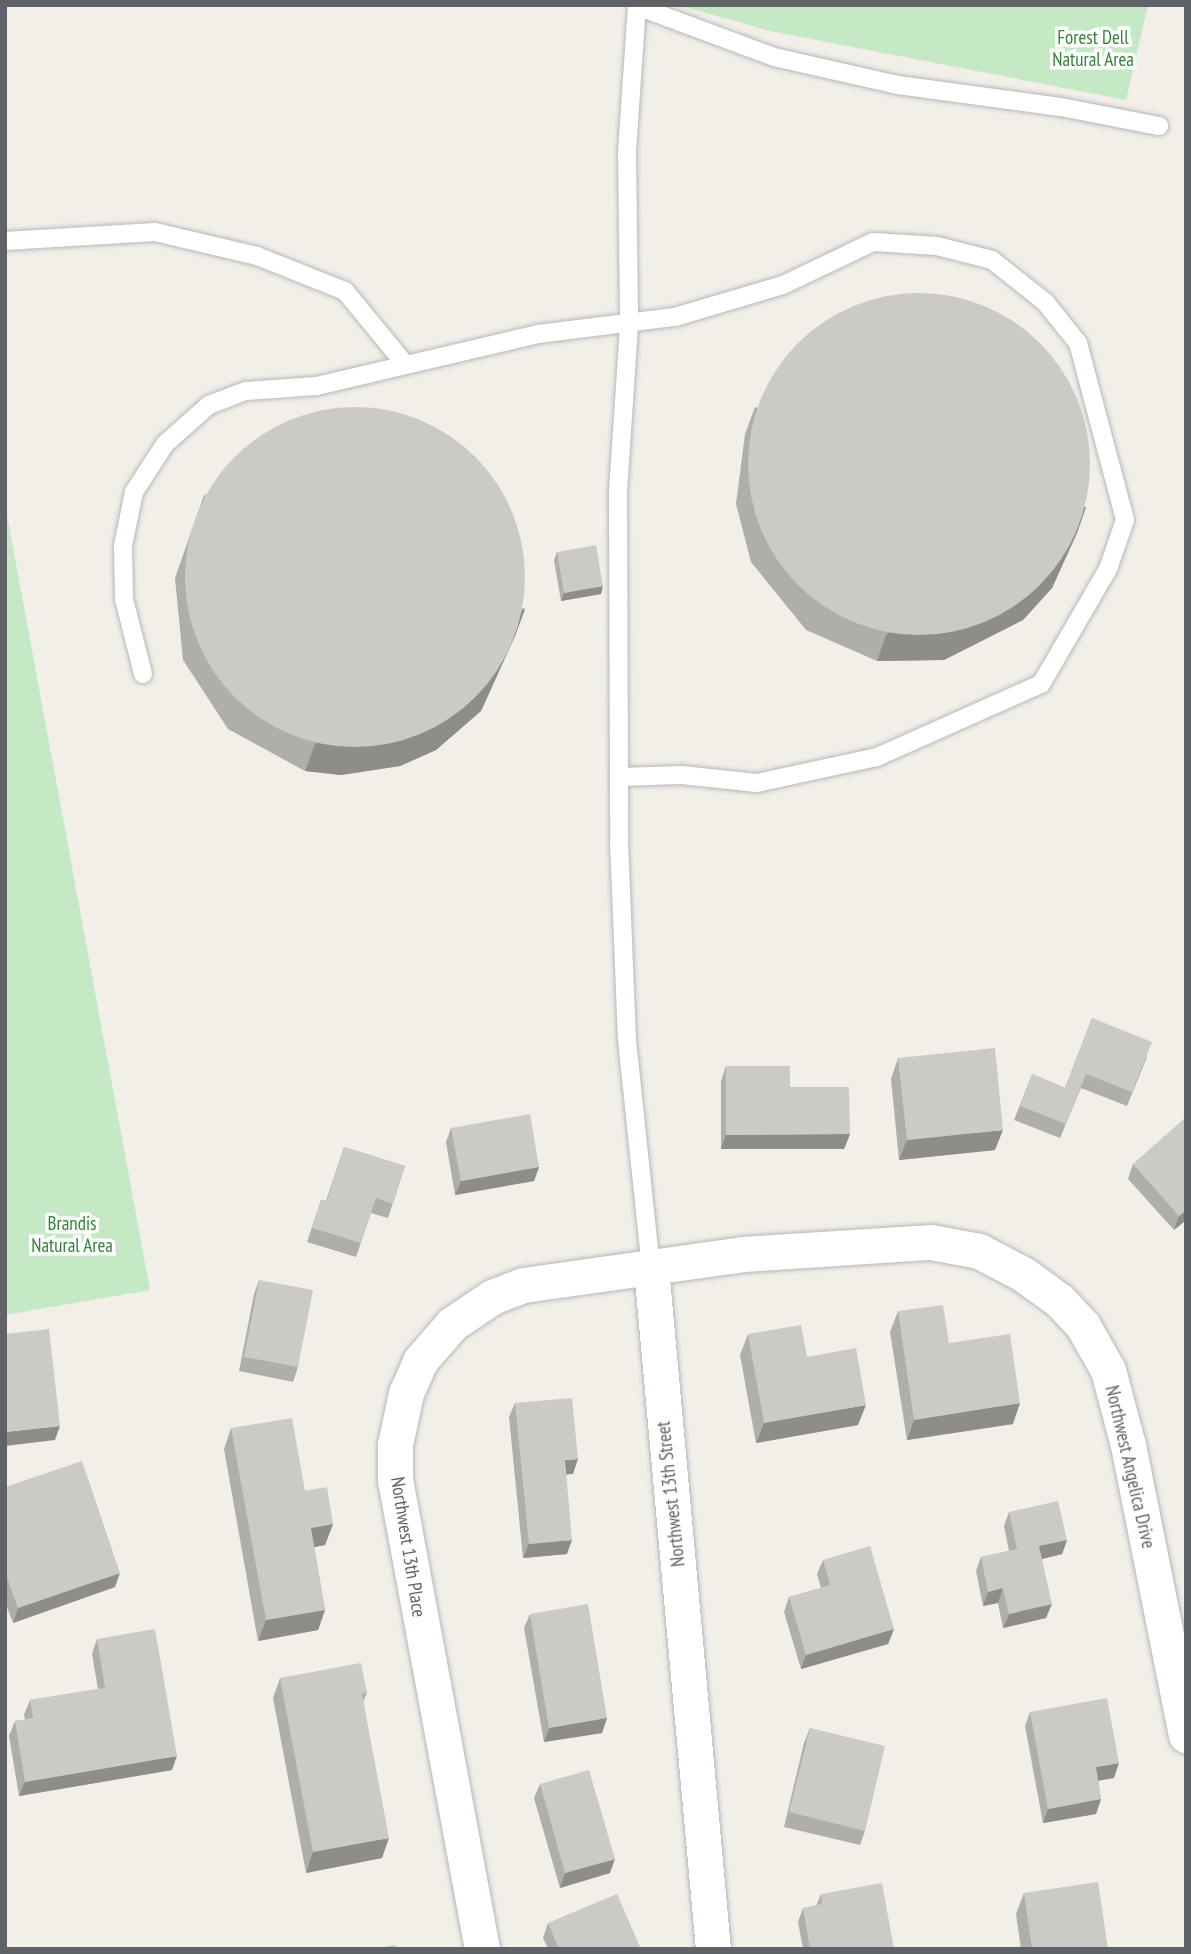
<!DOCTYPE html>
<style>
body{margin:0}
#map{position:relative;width:1191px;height:1954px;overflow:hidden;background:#f1efe8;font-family:"PT Sans Narrow",sans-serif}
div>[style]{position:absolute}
.green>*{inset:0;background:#c5e8c5}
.roads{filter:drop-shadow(0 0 2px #b5b8bc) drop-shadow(0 0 2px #b5b8bc)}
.service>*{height:18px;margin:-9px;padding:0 9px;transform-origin:9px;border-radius:9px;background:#fff}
.minor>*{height:35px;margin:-17.5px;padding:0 17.5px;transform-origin:17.5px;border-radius:17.5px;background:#fff}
.wall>*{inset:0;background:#afaea9}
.shaded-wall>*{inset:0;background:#8f8d8a}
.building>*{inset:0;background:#cccac5}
.round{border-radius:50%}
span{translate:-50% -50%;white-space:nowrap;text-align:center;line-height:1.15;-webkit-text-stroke:7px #fff;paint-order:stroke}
.park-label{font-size:19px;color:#348238}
.street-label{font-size:19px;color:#5f6368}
.frame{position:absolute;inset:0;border:7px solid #5f6368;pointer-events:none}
</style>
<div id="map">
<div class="green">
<i style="clip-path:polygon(678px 5px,1148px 5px,1126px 100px,770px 31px)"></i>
<i style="clip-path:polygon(5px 504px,150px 1290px,5px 1315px)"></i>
</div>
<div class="roads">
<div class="service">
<i style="left:637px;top:5px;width:145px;rotate:93.9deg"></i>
<i style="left:627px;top:150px;width:176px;rotate:89.3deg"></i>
<i style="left:629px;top:326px;width:167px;rotate:93.8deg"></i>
<i style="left:618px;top:493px;width:348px;rotate:89.8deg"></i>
<i style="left:619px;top:841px;width:199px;rotate:87.7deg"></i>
<i style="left:627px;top:1040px;width:229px;rotate:84deg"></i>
<i style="left:637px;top:6px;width:146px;rotate:20.4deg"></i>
<i style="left:774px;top:57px;width:127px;rotate:12.7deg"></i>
<i style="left:898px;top:85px;width:164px;rotate:7.7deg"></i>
<i style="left:1061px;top:107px;width:100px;rotate:11deg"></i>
<i style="left:5px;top:241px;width:150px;rotate:-3.4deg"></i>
<i style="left:155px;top:232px;width:105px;rotate:13.2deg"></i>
<i style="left:257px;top:256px;width:95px;rotate:21.7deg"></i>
<i style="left:345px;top:291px;width:94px;rotate:50.6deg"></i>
<i style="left:143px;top:674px;width:77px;rotate:-104.2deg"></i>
<i style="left:124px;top:599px;width:53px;rotate:-91.1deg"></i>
<i style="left:123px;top:546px;width:55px;rotate:-78.5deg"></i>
<i style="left:134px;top:492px;width:57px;rotate:-57.1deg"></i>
<i style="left:165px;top:444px;width:59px;rotate:-41.6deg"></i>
<i style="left:209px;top:405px;width:40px;rotate:-21deg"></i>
<i style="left:246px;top:391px;width:71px;rotate:-4deg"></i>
<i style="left:317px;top:386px;width:227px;rotate:-13.2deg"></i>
<i style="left:538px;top:334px;width:138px;rotate:-7.1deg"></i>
<i style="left:675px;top:317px;width:113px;rotate:-16.5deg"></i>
<i style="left:783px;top:285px;width:100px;rotate:-25.5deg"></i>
<i style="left:873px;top:242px;width:64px;rotate:3.6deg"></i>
<i style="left:937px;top:246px;width:57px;rotate:14.3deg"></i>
<i style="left:992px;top:260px;width:68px;rotate:38.4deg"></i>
<i style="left:1045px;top:302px;width:53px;rotate:51.2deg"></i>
<i style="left:1078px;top:343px;width:183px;rotate:75.1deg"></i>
<i style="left:1125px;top:520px;width:52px;rotate:109.1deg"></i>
<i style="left:1108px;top:569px;width:133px;rotate:120.2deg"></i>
<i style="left:1041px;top:684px;width:180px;rotate:156deg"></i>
<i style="left:877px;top:757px;width:123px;rotate:167.8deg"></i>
<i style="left:757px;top:783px;width:76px;rotate:-174deg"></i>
<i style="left:681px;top:775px;width:62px;rotate:178.2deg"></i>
</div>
<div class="minor">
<i style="left:651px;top:1268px;width:684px;rotate:84.8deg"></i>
<i style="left:482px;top:1949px;width:476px;rotate:-100.5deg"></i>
<i style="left:395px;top:1481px;width:36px;rotate:-90deg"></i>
<i style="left:395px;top:1445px;width:53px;rotate:-78.1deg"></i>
<i style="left:406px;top:1393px;width:35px;rotate:-66deg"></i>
<i style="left:420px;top:1361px;width:49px;rotate:-49.1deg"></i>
<i style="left:452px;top:1324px;width:48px;rotate:-34deg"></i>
<i style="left:492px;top:1297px;width:33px;rotate:-21deg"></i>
<i style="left:523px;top:1285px;width:222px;rotate:-8deg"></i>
<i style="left:743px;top:1254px;width:188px;rotate:-3.7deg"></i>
<i style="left:931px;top:1242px;width:49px;rotate:10.6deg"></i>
<i style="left:979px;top:1251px;width:50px;rotate:27.6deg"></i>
<i style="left:1023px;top:1274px;width:46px;rotate:36.1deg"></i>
<i style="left:1060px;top:1301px;width:34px;rotate:47deg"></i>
<i style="left:1083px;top:1326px;width:51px;rotate:60.4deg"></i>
<i style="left:1108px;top:1370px;width:78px;rotate:75.1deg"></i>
<i style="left:1128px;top:1445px;width:296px;rotate:78.7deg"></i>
</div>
</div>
<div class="wall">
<i style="clip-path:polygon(755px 407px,1086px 507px,1077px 533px,1052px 588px,1023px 620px,944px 660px,877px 661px,806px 630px,751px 562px,736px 504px,745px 434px)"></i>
<i style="clip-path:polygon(204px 495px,525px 609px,515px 636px,481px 711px,436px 750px,400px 766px,341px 775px,305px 771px,228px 729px,183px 660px,175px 578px)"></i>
<i style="clip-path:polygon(557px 552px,601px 594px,561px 601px,554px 560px)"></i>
<i style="clip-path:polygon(1092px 1018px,1147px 1057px,1127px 1106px,1081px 1088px,1060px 1138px,1014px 1120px,1032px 1074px,1065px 1088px)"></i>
<i style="clip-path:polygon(898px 1058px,995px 1150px,899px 1160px,891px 1079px)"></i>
<i style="clip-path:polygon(726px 1066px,790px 1087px,850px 1134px,844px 1149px,721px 1149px,721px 1081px)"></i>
<i style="clip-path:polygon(451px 1128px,539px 1167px,534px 1181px,455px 1195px,446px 1142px)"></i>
<i style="clip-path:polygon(344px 1147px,405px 1166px,388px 1218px,371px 1213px,356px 1257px,307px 1242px,321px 1200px,326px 1201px)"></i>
<i style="clip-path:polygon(1133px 1164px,1186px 1220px,1174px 1230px,1128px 1179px)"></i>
<i style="clip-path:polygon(259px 1280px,298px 1367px,293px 1382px,239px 1371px,254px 1294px)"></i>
<i style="clip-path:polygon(898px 1311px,949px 1343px,1013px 1424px,907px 1440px,890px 1332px)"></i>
<i style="clip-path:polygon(748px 1334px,807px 1357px,858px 1425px,756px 1443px,740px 1355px)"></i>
<i style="clip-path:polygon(515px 1403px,573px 1474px,566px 1474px,567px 1554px,523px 1558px,509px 1417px)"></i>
<i style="clip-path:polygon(231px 1428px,305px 1491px,333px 1524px,325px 1545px,314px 1547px,325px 1610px,318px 1630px,258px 1641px,224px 1449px)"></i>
<i style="clip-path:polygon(5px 1487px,115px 1587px,13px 1623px,5px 1602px)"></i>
<i style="clip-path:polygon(1009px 1512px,1067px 1540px,1062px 1554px,1042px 1559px,1046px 1618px,1003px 1628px,998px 1603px,983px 1606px,976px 1571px,981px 1557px,1009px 1551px,1004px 1526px)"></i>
<i style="clip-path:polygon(823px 1560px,894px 1629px,888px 1644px,801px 1669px,784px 1612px,789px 1597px,821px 1588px,817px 1574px)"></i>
<i style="clip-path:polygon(530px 1614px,607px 1718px,602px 1733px,544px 1742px,524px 1628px)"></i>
<i style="clip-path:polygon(97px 1639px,172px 1770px,19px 1796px,9px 1736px,15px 1721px,25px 1720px,24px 1715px,30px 1700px,98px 1689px,92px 1654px)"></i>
<i style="clip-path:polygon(280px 1678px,367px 1693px,363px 1702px,382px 1858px,306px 1873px,273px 1698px)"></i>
<i style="clip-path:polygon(1030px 1712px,1114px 1778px,1098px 1780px,1101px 1799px,1096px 1814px,1043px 1823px,1025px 1726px)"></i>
<i style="clip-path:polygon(810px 1728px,865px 1831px,860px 1845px,784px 1827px,804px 1743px)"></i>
<i style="clip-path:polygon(540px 1784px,610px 1873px,560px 1888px,534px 1798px)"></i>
<i style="clip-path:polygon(1024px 1893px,1108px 1949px,1021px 1949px,1016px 1914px)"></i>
<i style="clip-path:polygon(821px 1894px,894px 1949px,803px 1949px,798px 1922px,803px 1908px,816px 1906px)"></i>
<i style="clip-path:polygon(548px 1923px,641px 1949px,548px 1949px,543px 1938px)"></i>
</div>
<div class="shaded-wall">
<i style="clip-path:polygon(1086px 507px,1077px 533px,1052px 588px,1023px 620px,944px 660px,877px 661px,886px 635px)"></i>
<i style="clip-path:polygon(603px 586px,601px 594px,561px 601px,564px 593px)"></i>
<i style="clip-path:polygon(525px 609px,515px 636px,481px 711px,436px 750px,400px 766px,341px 775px,305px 771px,315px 744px)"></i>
<i style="clip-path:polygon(1003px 1130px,995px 1150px,899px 1160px,907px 1140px)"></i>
<i style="clip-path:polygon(850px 1134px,844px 1149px,721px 1149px,726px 1135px)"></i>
<i style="clip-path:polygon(539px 1167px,534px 1181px,455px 1195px,461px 1181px)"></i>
<i style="clip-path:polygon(1186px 1210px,1186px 1220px,1174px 1230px,1179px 1216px)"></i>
<i style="clip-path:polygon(1020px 1403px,1013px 1424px,907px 1440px,914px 1420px)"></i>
<i style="clip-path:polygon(866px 1405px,858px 1425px,756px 1443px,764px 1423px)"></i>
<i style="clip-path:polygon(60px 1426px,55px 1440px,5px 1446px,5px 1432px)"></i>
<i style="clip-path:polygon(578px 1459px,573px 1474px,559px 1475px,565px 1460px)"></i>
<i style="clip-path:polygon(333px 1524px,325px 1545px,304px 1549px,311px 1528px)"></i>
<i style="clip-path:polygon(572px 1540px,567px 1554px,523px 1558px,529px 1544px)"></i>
<i style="clip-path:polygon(1067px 1540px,1062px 1554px,1034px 1561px,1039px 1546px)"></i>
<i style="clip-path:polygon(120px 1573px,115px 1587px,13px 1623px,18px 1608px)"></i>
<i style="clip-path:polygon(1003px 1588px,998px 1603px,983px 1606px,988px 1592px)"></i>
<i style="clip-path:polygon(1052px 1604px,1046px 1618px,1003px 1628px,1009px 1614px)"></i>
<i style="clip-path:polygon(325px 1610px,318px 1630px,258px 1641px,266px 1620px)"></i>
<i style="clip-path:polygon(894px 1629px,888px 1644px,801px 1669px,806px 1655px)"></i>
<i style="clip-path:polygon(607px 1718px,602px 1733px,544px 1742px,549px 1728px)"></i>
<i style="clip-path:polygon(177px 1756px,172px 1770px,19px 1796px,25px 1782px)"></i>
<i style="clip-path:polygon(1119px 1763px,1114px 1778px,1091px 1782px,1096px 1767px)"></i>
<i style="clip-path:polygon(1101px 1799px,1096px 1814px,1043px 1823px,1048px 1809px)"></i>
<i style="clip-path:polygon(389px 1838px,382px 1858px,306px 1873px,313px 1852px)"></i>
<i style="clip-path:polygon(615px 1859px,610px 1873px,560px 1888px,565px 1873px)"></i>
</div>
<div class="building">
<i class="round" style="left:748px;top:293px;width:342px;height:342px"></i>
<i class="round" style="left:185px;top:407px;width:340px;height:340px"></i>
<i style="clip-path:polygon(596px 545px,603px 586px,564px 593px,557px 552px)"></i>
<i style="clip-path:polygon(1092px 1018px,1152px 1042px,1132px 1092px,1086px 1074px,1066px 1124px,1020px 1106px,1032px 1074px,1065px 1088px)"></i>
<i style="clip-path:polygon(995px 1048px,1003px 1130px,907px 1140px,898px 1058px)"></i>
<i style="clip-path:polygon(726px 1066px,790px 1066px,790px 1087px,849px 1087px,850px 1134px,726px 1135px)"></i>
<i style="clip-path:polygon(530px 1114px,539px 1167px,461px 1181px,451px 1128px)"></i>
<i style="clip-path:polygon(1186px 1117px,1186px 1210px,1179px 1216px,1133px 1164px)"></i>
<i style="clip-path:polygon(344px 1147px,405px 1166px,393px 1204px,376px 1198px,361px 1243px,312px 1228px,321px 1200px,327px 1201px)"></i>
<i style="clip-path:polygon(259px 1280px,313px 1290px,298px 1367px,244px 1357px)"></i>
<i style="clip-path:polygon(943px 1305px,949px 1343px,1010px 1334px,1020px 1403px,914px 1420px,898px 1311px)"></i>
<i style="clip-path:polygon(801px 1325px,807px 1357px,856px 1348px,866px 1405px,764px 1423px,748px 1334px)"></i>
<i style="clip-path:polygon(49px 1329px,60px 1426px,5px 1432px,5px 1334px)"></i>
<i style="clip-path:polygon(572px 1398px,578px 1459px,565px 1460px,572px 1540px,529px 1544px,515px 1403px)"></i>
<i style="clip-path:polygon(292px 1418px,305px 1491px,327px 1487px,333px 1524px,311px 1528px,325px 1610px,266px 1620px,231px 1428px)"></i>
<i style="clip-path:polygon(82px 1461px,120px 1573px,18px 1608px,5px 1572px,5px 1487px)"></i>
<i style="clip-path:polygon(1058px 1501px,1067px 1540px,1039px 1546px,1052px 1604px,1009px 1614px,1003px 1588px,988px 1592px,981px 1557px,1017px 1549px,1009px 1512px)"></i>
<i style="clip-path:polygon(870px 1546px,894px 1629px,806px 1655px,789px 1597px,830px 1585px,823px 1560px)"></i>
<i style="clip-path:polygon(588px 1604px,607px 1718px,549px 1728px,530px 1614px)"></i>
<i style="clip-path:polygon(155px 1629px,177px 1756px,25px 1782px,15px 1721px,33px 1718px,30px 1700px,105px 1688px,97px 1639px)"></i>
<i style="clip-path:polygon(361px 1663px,367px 1693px,362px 1694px,389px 1838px,313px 1852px,280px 1678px)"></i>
<i style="clip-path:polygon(1107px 1698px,1119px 1763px,1096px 1767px,1101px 1799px,1048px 1809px,1030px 1712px)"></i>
<i style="clip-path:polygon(810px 1728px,885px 1746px,865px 1831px,789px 1812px)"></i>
<i style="clip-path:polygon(589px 1770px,615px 1859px,565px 1873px,540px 1784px)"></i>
<i style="clip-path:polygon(1098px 1882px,1108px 1949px,1032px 1949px,1024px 1893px)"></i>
<i style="clip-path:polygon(882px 1883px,894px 1949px,810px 1949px,803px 1908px,822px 1904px,821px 1894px)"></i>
<i style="clip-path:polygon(617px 1894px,641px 1949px,559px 1949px,548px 1923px)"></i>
<i style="clip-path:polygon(395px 1945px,396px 1949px,376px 1949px)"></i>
</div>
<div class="park-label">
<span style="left:1093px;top:49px">Forest Dell<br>Natural Area</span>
<span style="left:72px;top:1235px">Brandis<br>Natural Area</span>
</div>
<div class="street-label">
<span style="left:1130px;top:1467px;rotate:77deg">Northwest Angelica Drive</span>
<span style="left:671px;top:1494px;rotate:-96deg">Northwest 13th Street</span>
<span style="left:408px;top:1547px;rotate:81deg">Northwest 13th Place</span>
</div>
<div class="frame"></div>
</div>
